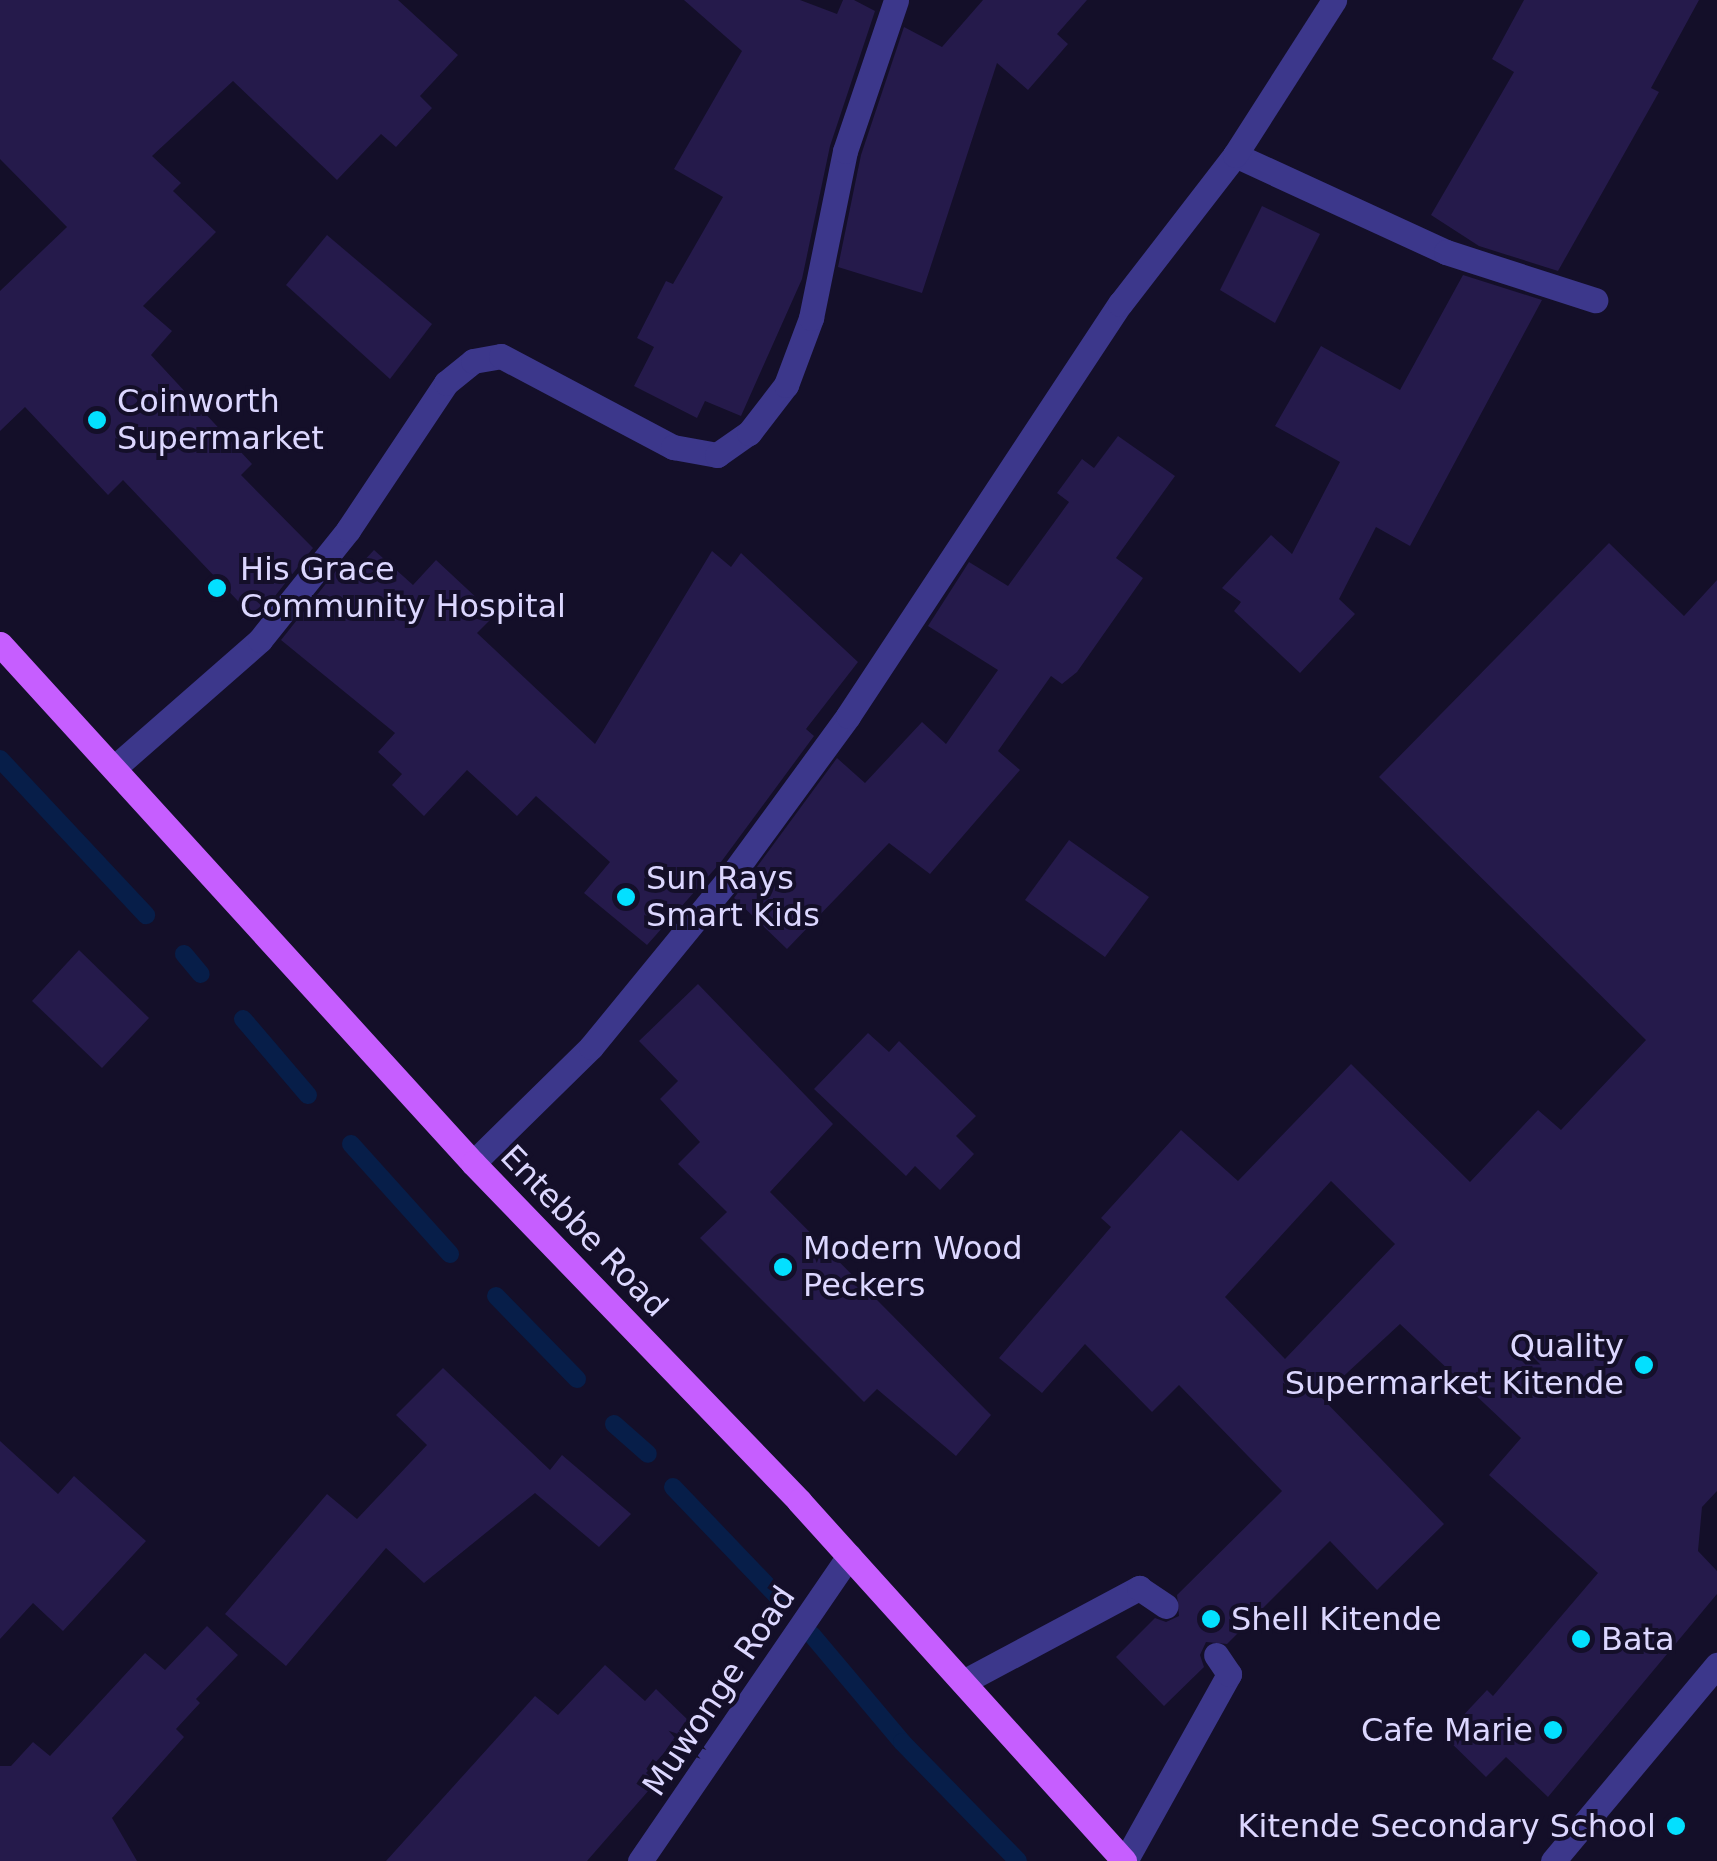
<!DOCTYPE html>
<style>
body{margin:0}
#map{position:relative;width:1717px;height:1861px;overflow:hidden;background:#140f29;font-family:"DejaVu Sans",sans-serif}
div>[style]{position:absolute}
.stream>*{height:18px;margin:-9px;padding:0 9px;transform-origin:9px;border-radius:9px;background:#071e49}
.building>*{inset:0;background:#251a4b}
.service>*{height:25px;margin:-12.5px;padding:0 12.5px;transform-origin:12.5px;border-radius:12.5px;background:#3c378b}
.minor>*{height:25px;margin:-12.5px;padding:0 12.5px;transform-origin:12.5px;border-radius:12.5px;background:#3c378b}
.primary>*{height:25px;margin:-12.5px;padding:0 12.5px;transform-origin:12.5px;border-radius:12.5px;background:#c65eff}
.dots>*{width:28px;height:28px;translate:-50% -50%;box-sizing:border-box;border:5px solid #140f29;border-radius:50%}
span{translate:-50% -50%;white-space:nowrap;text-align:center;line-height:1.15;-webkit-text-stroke:8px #140f29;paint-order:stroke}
.poi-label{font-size:32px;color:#dcd7ff}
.left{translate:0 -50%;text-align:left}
.right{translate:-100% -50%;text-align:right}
.street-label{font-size:32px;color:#dcd7ff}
</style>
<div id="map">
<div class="stream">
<i style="left:0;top:759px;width:214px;rotate:46.9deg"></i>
<i style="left:184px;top:954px;width:26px;rotate:50deg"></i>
<i style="left:243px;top:1019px;width:100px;rotate:49.5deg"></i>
<i style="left:351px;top:1144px;width:148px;rotate:48deg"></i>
<i style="left:496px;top:1296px;width:116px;rotate:45.7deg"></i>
<i style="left:614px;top:1424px;width:45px;rotate:41.4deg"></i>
<i style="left:673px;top:1487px;width:152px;rotate:46.3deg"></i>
<i style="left:812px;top:1635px;width:140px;rotate:49.9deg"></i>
<i style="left:902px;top:1742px;width:166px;rotate:45.7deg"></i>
</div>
<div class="building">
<i style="clip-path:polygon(0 0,398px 0,458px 55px,420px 96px,432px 108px,396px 147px,381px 134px,337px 180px,233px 81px,152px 156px,181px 183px,173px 191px,216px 232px,143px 306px,172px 331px,151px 355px,252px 464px,241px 475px,313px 548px,256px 620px,123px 480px,108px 495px,25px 407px,0 431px,0 291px,67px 227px,0 159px)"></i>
<i style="clip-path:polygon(684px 0,800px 0,837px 14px,843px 0,854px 0,875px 11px,830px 146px,802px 279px,741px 416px,705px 401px,697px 418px,634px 386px,654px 347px,637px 338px,666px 281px,673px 284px,723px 197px,674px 169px,742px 51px)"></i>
<i style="clip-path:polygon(983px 0,1087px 0,1057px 34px,1068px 44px,1028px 90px,997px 63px,922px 293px,838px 267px,861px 155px,904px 27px,942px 47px)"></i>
<i style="clip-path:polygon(1524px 0,1699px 0,1651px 88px,1659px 92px,1558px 271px,1479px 246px,1431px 215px,1514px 72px,1492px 59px)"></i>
<i style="clip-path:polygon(1262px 206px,1320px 234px,1275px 323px,1220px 290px)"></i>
<i style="clip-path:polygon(327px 235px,432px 324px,390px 379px,286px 285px)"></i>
<i style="clip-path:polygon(1463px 275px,1542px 300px,1410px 546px,1376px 527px,1339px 599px,1355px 614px,1300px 673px,1234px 611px,1241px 602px,1222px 588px,1271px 535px,1292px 554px,1340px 462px,1275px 426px,1321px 346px,1400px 390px)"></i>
<i style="clip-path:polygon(1118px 436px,1175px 476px,1116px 558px,1143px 578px,1077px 672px,1062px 684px,1051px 676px,998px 751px,1020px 770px,930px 874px,889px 843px,787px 949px,734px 898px,837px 758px,865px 783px,922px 722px,946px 744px,998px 670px,928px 626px,969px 562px,1008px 586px,1069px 502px,1057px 493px,1082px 459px,1094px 468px)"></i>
<i style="clip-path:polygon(evenodd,1609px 543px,1684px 616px,1717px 580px,1717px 1491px,1702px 1507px,1698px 1551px,1717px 1571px,1717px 1594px,1548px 1797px,1506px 1757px,1486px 1777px,1444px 1736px,1487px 1690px,1493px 1696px,1598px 1573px,1489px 1475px,1521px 1438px,1400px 1324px,1321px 1397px,1444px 1524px,1377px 1590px,1330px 1541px,1227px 1644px,1206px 1642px,1200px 1655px,1204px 1667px,1164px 1706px,1116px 1657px,1155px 1618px,1166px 1622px,1179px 1616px,1177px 1595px,1282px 1491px,1179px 1385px,1152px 1412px,1085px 1344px,1042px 1393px,999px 1358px,1111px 1227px,1101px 1218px,1181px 1130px,1238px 1181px,1351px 1064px,1470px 1182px,1538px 1110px,1561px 1130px,1646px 1040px,1379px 777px,1609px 543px,1331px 1181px,1395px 1244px,1285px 1359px,1225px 1297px,1331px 1181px)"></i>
<i style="clip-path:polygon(374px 550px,413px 585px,436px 560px,495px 615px,477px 633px,595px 744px,712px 551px,731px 567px,741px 553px,858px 662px,806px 729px,814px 736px,721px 862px,647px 945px,584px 893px,610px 862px,536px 796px,517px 816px,467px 770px,424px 816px,392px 785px,402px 774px,378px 752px,395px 733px,281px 640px,336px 571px,345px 581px)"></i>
<i style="clip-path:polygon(1069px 840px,1149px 897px,1105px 957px,1025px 900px)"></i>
<i style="clip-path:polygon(79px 950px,149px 1018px,102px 1068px,32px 1001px)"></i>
<i style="clip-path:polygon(698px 984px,833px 1124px,770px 1192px,991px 1415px,956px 1456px,877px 1389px,864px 1402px,700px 1238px,727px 1212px,678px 1164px,700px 1142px,660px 1099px,678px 1081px,639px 1041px)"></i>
<i style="clip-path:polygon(868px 1033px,889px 1052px,899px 1041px,976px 1116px,956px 1136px,974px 1154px,940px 1190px,915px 1166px,906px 1176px,814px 1089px)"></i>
<i style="clip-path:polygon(443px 1368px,550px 1470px,562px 1455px,631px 1514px,599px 1547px,535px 1493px,424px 1583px,386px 1548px,286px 1666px,225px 1614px,327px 1494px,357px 1519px,427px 1445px,396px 1415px)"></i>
<i style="clip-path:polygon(0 1441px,58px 1494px,74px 1476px,146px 1541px,63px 1631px,33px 1603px,0 1639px)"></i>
<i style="clip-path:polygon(207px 1626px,238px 1655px,196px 1699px,200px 1703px,176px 1729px,184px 1737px,112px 1818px,137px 1861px,0 1861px,0 1766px,11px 1766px,33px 1742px,50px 1756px,145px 1653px,165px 1670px)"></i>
<i style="clip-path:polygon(605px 1665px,645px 1701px,656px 1689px,691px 1723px,646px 1773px,656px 1782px,587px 1861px,386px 1861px,535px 1696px,558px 1715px)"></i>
</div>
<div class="service">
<i style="left:963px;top:1682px;width:200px;rotate:-28.1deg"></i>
<i style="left:1139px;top:1588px;width:32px;rotate:34deg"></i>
<i style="left:1125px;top:1861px;width:214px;rotate:-60.9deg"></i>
<i style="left:1229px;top:1674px;width:23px;rotate:-124deg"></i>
</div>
<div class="minor">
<i style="left:1235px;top:155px;width:232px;rotate:24.7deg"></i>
<i style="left:1446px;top:252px;width:157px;rotate:17.9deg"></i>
<i style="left:114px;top:768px;width:194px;rotate:-41.2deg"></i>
<i style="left:260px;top:640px;width:141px;rotate:-51.3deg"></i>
<i style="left:348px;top:530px;width:177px;rotate:-56.3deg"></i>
<i style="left:446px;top:383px;width:35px;rotate:-39deg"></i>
<i style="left:473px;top:361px;width:28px;rotate:-10deg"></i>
<i style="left:501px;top:356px;width:195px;rotate:27.9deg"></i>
<i style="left:673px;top:447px;width:45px;rotate:10.3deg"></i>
<i style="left:717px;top:455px;width:39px;rotate:-35deg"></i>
<i style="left:749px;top:433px;width:61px;rotate:-52.4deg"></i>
<i style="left:786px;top:385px;width:72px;rotate:-69.5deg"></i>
<i style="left:811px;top:318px;width:170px;rotate:-78.5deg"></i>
<i style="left:845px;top:151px;width:159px;rotate:-71.3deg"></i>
<i style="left:473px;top:1163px;width:165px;rotate:-44.5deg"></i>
<i style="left:591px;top:1047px;width:226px;rotate:-50.7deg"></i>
<i style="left:734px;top:872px;width:193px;rotate:-53.8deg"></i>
<i style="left:848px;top:716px;width:494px;rotate:-56.6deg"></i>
<i style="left:1120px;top:304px;width:188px;rotate:-52.3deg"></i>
<i style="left:1235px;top:155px;width:184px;rotate:-57.4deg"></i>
<i style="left:640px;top:1861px;width:370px;rotate:-55.6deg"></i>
<i style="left:1553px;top:1861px;width:256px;rotate:-50.1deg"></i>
</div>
<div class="primary">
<i style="left:0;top:644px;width:702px;rotate:47.65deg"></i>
<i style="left:473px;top:1163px;width:470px;rotate:46deg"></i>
<i style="left:799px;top:1501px;width:485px;rotate:47.9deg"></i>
</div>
<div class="dots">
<i style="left:97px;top:420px;background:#03e0ff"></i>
<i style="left:217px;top:588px;background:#03e0ff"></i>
<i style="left:626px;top:897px;background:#03e0ff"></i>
<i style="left:783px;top:1267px;background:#03e0ff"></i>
<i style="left:1644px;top:1365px;background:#03e0ff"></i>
<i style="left:1211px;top:1619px;background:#03e0ff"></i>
<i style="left:1581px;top:1639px;background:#03e0ff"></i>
<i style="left:1553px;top:1730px;background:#03e0ff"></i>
<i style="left:1676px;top:1826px;background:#03e0ff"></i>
</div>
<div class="poi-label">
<span class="left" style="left:117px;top:420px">Coinworth<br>Supermarket</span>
<span class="left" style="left:240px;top:588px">His Grace<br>Community Hospital</span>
<span class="left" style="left:646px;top:897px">Sun Rays<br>Smart Kids</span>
<span class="left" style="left:803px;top:1267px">Modern Wood<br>Peckers</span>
<span class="right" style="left:1624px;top:1365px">Quality<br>Supermarket Kitende</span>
<span class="left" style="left:1231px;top:1619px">Shell Kitende</span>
<span class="left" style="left:1601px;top:1639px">Bata</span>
<span class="right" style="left:1533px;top:1730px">Cafe Marie</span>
<span class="right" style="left:1656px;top:1826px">Kitende Secondary School</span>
</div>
<div class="street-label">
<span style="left:584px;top:1231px;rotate:46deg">Entebbe Road</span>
<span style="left:719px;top:1691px;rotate:-56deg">Muwonge Road</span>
</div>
</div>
